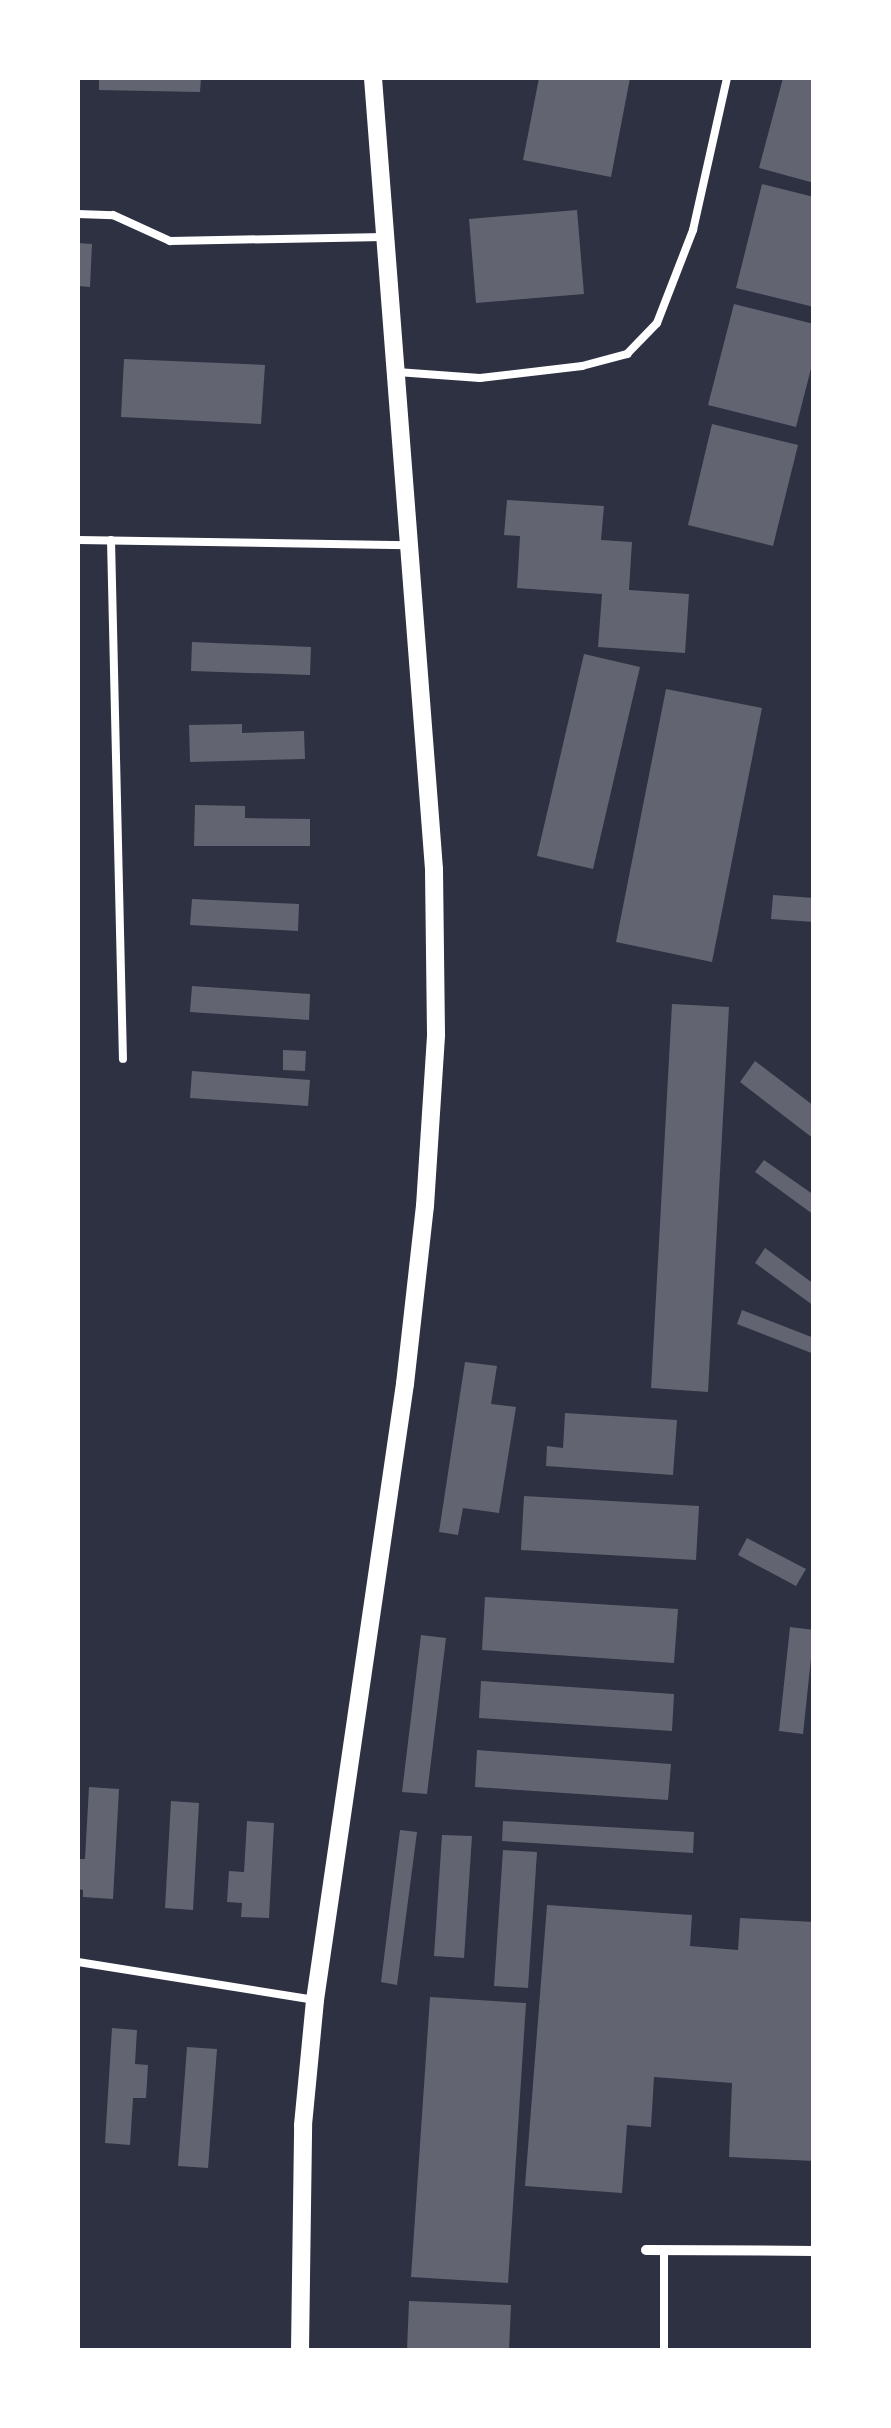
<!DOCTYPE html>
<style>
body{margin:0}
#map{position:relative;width:891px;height:2428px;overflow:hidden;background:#2d3142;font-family:"Open Sans",sans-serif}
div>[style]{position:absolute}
.building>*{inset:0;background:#626471}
.service>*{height:8px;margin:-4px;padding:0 4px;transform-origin:4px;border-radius:4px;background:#fff}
.minor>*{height:10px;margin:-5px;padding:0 5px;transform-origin:5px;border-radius:5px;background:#fff}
.tertiary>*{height:18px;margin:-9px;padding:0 9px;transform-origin:9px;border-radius:9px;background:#fff}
span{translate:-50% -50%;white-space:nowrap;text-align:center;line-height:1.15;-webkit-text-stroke:8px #fff;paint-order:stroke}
.frame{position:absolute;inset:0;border:80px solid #fff;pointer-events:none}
</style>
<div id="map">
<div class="building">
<i style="clip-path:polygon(99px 78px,201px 78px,200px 92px,99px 90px)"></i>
<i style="clip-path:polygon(539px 78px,630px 78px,611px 177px,523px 160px)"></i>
<i style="clip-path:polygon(783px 78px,814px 78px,814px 183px,759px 168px)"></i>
<i style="clip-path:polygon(762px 184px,814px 197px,814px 307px,736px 288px)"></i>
<i style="clip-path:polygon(577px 210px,584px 294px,476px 303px,469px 219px)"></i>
<i style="clip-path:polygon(78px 243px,92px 244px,90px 287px,78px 286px)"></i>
<i style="clip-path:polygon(734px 304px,814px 324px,814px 357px,796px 427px,708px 405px)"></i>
<i style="clip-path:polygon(124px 359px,265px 365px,261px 424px,121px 417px)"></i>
<i style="clip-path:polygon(712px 424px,798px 445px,773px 546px,688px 525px)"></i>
<i style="clip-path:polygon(507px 500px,604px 506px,601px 540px,632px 542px,629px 590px,689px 594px,685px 653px,598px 647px,602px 594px,517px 588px,520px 536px,504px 535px)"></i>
<i style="clip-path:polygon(192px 642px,311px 647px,310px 675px,191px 671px)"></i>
<i style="clip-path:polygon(584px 654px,640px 667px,593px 869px,537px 856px)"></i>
<i style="clip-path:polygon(666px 689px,762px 708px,712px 962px,616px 942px)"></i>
<i style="clip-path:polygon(242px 724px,242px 733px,304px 731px,305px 759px,190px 762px,189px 725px)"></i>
<i style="clip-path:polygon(195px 805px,245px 806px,245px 818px,310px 819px,310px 846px,194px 846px)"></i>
<i style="clip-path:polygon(773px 895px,814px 898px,814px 922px,771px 919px)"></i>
<i style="clip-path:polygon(192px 899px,299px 904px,298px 931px,190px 925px)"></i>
<i style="clip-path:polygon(192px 986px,310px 994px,309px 1020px,190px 1012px)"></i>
<i style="clip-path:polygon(672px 1004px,729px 1007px,708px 1392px,651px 1388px)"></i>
<i style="clip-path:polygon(283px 1050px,306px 1051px,305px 1071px,283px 1070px)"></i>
<i style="clip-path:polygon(755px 1061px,814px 1106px,814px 1139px,740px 1082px)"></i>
<i style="clip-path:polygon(192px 1071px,310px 1080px,308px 1106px,190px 1098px)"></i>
<i style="clip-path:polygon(764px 1160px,814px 1195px,814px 1215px,755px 1172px)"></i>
<i style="clip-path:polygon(765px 1248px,814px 1284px,814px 1306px,755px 1263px)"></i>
<i style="clip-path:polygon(742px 1310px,814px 1338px,814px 1354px,737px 1324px)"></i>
<i style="clip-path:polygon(465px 1362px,497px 1366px,491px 1404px,516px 1407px,499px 1513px,463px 1508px,458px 1535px,439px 1532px)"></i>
<i style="clip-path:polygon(565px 1413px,677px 1420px,673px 1475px,546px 1466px,547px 1446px,563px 1448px)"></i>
<i style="clip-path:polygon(524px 1496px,699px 1506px,696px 1560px,521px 1550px)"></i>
<i style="clip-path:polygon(747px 1538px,806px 1569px,796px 1586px,738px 1555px)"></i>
<i style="clip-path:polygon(485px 1597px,678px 1609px,674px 1663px,482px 1650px)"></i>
<i style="clip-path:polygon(790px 1627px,814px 1630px,803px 1734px,779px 1731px)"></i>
<i style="clip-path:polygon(421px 1635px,446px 1638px,427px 1794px,402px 1792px)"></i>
<i style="clip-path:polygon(481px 1681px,674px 1694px,672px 1731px,479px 1718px)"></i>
<i style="clip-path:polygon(477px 1750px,671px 1764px,668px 1800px,475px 1787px)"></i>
<i style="clip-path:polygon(89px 1787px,119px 1789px,113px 1899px,83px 1897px,83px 1890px,78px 1889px,78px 1859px,85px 1859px)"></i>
<i style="clip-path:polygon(171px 1801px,199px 1803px,193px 1910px,165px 1908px)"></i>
<i style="clip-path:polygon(247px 1821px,274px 1823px,269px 1918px,241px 1917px,242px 1903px,227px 1902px,229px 1871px,244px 1872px)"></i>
<i style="clip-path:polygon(503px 1821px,694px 1832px,693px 1853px,502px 1841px)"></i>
<i style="clip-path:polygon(400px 1830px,417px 1832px,397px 1985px,381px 1982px)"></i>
<i style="clip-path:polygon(442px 1835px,472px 1836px,464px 1958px,434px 1956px)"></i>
<i style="clip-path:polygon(503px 1850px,537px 1852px,528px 1988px,494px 1986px)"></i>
<i style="clip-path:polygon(547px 1905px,692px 1915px,690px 1946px,738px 1950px,740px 1918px,814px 1922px,814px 2161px,729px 2157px,732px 2083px,654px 2077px,651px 2127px,627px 2125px,622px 2193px,525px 2186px)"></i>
<i style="clip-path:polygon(430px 1997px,526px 2003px,508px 2283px,411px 2277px)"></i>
<i style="clip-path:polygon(112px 2028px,137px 2030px,135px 2064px,148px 2065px,146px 2098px,133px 2098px,130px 2145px,105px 2143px)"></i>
<i style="clip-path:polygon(187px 2047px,217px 2049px,208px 2168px,178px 2166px)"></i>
<i style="clip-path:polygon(409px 2301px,511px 2305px,509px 2350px,407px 2350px)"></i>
</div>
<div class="service">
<i style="left:78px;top:214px;width:35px;rotate:2deg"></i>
<i style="left:113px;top:215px;width:63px;rotate:24.5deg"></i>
<i style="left:170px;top:241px;width:214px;rotate:-1.1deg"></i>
<i style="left:397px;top:372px;width:83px;rotate:4.1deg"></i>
<i style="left:480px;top:378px;width:103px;rotate:-6.7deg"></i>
<i style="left:582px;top:366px;width:47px;rotate:-14.9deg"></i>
<i style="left:627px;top:354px;width:43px;rotate:-45.9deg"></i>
<i style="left:657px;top:323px;width:100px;rotate:-68.8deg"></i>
<i style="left:693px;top:230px;width:156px;rotate:-77.4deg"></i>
<i style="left:78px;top:540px;width:330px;rotate:0.9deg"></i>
<i style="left:111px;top:540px;width:519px;rotate:88.68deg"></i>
<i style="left:78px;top:1962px;width:240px;rotate:9.1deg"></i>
<i style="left:664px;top:2350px;width:100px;rotate:-90deg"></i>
</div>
<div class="minor">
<i style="left:646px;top:2250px;width:168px;rotate:0.3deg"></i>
</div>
<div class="tertiary">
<i style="left:300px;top:2350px;width:225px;rotate:-89.2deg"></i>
<i style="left:303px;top:2125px;width:126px;rotate:-84.5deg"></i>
<i style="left:315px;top:2000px;width:623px;rotate:-81.69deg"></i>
<i style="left:405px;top:1384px;width:179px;rotate:-83.6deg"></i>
<i style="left:425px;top:1206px;width:172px;rotate:-86.3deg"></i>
<i style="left:436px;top:1034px;width:165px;rotate:-90.7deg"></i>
<i style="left:434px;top:869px;width:793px;rotate:-94.41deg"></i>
</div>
<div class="frame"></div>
</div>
